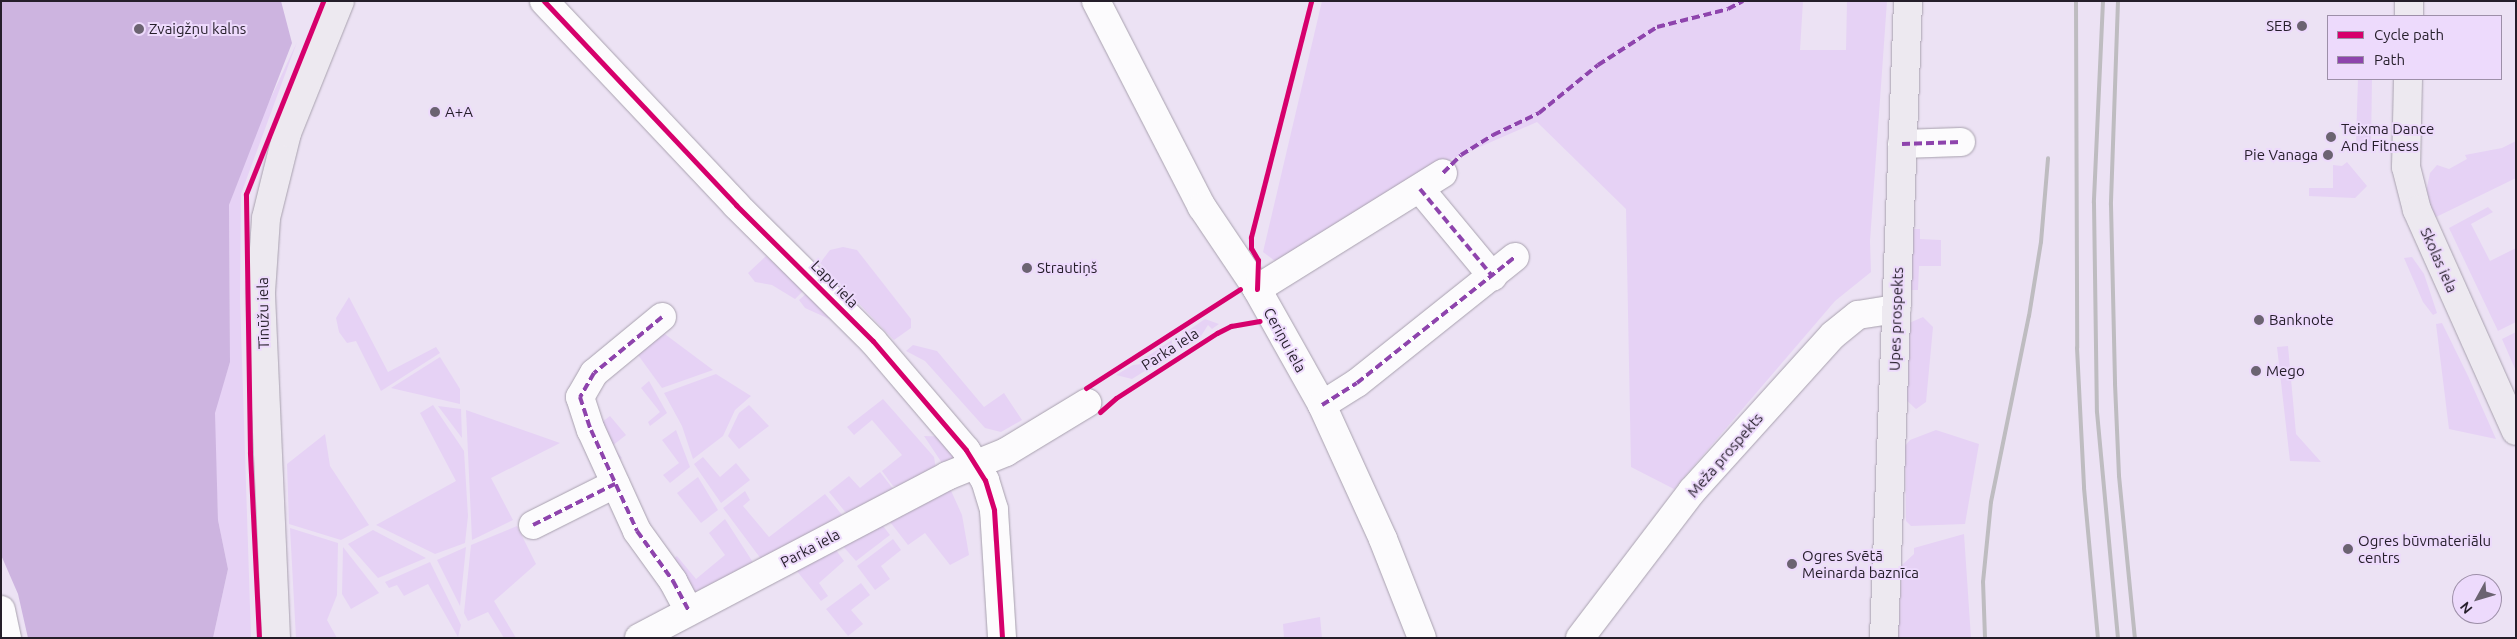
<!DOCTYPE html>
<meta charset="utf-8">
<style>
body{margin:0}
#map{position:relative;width:2517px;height:639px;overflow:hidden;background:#ece2f4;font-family:Ubuntu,sans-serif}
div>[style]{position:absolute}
.green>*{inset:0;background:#e6d2f5}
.forest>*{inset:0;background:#cdb4e0}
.roads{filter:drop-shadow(0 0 1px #a8a1ae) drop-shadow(0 0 1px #a8a1ae)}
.minor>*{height:28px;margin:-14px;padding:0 14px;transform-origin:14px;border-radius:14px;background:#fcfbfd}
.major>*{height:28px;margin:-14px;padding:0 14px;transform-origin:14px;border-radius:14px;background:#ede9f0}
.rail>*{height:4px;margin:-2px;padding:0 2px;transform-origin:2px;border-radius:2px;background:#bebcc0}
.quiet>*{height:4px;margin-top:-2px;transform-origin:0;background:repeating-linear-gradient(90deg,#8e44ad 0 8px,transparent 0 12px)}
.cycleway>*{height:5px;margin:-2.5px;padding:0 2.5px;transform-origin:2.5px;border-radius:2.5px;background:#d6006c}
.dots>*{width:14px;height:14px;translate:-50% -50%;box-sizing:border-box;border:2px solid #eddafc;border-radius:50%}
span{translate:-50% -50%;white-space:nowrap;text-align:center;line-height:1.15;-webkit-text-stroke:4px #eddafc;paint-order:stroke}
.poi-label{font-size:15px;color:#251e2a}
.right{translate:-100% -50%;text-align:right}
.left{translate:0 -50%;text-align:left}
.street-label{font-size:15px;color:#251e2a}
.frame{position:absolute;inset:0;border:2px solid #251e2a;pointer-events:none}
.legend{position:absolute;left:2327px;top:15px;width:175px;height:65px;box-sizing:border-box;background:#eddafc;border:1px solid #9d8fa8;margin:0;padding:6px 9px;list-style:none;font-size:15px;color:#251e2a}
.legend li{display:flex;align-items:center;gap:10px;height:25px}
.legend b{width:25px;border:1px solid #9d8fa8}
.north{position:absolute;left:2452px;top:574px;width:50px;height:50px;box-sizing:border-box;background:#eddafc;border:1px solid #9d8fa8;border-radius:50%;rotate:231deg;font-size:14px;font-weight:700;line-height:20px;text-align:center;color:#251e2a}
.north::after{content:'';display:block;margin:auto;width:18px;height:22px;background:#6b6371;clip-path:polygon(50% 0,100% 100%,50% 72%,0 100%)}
</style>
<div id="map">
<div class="green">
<i style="clip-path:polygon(1322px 1px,1803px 1px,1800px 50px,1846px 50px,1847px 1px,1887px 1px,1870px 241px,1871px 272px,1835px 301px,1674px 489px,1631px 467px,1626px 209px,1537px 122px,1420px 173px,1275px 261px,1263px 252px)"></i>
<i style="clip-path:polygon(297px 42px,241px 194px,240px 299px,251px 638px,213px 638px,228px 569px,218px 520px,214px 413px,230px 362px,229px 205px,255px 132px)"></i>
<i style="clip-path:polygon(2358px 79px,2372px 79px,2371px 148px,2367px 152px,2356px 141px)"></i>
<i style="clip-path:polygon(2516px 141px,2516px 178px,2430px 220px,2425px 197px,2430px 173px,2437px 165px,2449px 169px,2467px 159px,2465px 155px,2502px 148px)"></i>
<i style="clip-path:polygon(2347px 162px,2367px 186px,2355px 198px,2309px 196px,2309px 188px,2333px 188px,2333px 165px,2342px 166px)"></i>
<i style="clip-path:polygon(2488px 207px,2493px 212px,2471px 224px,2490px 261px,2516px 248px,2516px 322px,2498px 331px,2449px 228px)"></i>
<i style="clip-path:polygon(1909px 229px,1920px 229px,1920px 239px,1941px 240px,1941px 266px,1919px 266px,1918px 290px,1908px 290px)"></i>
<i style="clip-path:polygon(843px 247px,857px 250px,911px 319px,911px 328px,894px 340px,820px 263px,830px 250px)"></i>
<i style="clip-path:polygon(766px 256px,804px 290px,795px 299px,772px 285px,755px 282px,748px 273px)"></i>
<i style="clip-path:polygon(2412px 257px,2424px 274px,2437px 313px,2433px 315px,2423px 302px,2404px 258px)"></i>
<i style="clip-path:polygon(808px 292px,836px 322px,805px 308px,799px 300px)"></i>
<i style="clip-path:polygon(349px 297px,388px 372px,436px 347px,440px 353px,381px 391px,356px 341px,347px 343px,339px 332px,336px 318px)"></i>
<i style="clip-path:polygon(1923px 317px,1933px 327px,1926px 402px,1916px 409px,1905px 399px,1907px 324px)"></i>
<i style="clip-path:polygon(1205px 319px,1219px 324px,1212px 329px,1208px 325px,1201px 336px,1186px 345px,1189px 330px)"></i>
<i style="clip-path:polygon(2442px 323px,2468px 376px,2496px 439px,2449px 429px,2436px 324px)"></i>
<i style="clip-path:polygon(658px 329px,713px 370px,662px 388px,633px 348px)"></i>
<i style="clip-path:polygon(2516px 332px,2516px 371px,2502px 339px)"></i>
<i style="clip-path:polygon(1172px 340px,1171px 356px,1155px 360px,1156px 364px,1132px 379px,1116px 375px,1133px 365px,1142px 364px,1143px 359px)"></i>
<i style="clip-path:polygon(913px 345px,937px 351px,984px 407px,1004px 393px,1022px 420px,1001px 432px,985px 428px,925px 361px,906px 351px)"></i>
<i style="clip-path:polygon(2288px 346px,2296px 434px,2321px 462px,2290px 461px,2277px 347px)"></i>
<i style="clip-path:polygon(440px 357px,460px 389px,460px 404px,391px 388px)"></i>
<i style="clip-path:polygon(716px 374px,751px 396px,735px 410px,723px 436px,693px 459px,682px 426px,664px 393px)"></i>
<i style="clip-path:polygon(649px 381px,667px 413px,650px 426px,648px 422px,660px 412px,641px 388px)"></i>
<i style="clip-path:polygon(883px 399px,934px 457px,936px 469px,900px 487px,893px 486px,882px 471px,902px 455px,872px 420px,854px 435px,847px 427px)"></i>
<i style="clip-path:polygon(433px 405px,464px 451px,468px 516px,465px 543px,435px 554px,376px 525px,456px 481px,420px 413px)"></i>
<i style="clip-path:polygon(749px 405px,769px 426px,739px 449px,728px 436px,739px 413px)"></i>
<i style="clip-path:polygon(438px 406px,461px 409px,462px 438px)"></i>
<i style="clip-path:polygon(466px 410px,560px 443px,491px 478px,513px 520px,472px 540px)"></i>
<i style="clip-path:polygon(610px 416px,626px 435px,612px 446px,622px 458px,614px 464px,598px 425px)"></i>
<i style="clip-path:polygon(676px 430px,690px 467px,670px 483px,663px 475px,679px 463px,662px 440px)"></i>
<i style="clip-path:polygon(1936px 430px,1979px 444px,1965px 524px,1911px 526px,1906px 521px,1905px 446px,1910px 440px)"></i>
<i style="clip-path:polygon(325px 434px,330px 466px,369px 525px,341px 540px,289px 524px,287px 464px)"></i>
<i style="clip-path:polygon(924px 436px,953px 437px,956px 458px,944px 466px)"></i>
<i style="clip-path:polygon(703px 457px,720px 477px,736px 463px,750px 480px,721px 503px,694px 464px)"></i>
<i style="clip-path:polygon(880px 472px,894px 490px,851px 519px,829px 492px,849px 476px,860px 488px)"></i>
<i style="clip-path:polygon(698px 477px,718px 510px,701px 523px,677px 493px)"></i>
<i style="clip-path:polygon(948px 484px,962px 515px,969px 555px,950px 565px,925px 533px,908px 545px,887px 518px)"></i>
<i style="clip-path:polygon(745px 491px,750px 500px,743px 506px,769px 537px,825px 494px,847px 521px,761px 559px,723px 508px)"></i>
<i style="clip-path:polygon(725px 519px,756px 567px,697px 597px,670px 561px,677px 556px,696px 579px,725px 555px,709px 533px)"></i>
<i style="clip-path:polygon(880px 522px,890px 535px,856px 561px,841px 544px)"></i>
<i style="clip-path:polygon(517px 526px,536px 564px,494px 601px,516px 638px,504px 638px,488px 612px,468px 621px,464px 613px,471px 545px)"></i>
<i style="clip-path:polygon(290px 528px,338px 543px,337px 595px,327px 620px,337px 638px,296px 638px)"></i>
<i style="clip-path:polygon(373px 530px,426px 558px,378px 578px,348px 544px)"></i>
<i style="clip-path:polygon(1964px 534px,1971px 638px,1898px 638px,1902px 565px,1914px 554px,1914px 548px)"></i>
<i style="clip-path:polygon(893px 539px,901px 550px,881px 566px,890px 579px,875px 590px,857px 566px)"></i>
<i style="clip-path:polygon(833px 546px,844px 561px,819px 583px,828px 596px,821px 601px,792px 565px)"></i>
<i style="clip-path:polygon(343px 547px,379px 593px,351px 609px,342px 594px)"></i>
<i style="clip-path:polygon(466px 547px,460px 606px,437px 560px)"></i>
<i style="clip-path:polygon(430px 562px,461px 625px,458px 637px,428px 584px,404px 596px,397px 585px,389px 588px,385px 582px)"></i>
<i style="clip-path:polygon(861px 583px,870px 595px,851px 610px,863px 624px,848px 636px,826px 609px)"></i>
<i style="clip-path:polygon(1320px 617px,1322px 638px,1284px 638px,1283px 624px)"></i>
</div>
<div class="forest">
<i style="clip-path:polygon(1px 1px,281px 1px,292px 43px,229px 205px,230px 362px,215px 413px,218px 520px,228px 569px,213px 638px,28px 638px,18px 594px,1px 555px)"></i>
</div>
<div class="roads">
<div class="minor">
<i style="left:544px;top:1px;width:280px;rotate:46.7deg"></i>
<i style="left:736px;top:205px;width:193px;rotate:44.8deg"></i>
<i style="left:873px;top:341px;width:143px;rotate:49.5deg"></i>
<i style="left:966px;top:450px;width:36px;rotate:58deg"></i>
<i style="left:985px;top:480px;width:31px;rotate:73deg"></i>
<i style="left:994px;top:510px;width:128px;rotate:86.4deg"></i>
<i style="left:1096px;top:1px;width:232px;rotate:62.8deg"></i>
<i style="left:1202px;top:207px;width:99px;rotate:56.1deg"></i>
<i style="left:1257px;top:289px;width:133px;rotate:60.7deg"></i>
<i style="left:1322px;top:405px;width:147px;rotate:65.5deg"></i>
<i style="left:1383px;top:539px;width:106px;rotate:68.5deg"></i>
<i style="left:1902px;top:144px;width:59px;rotate:-1.9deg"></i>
<i style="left:1420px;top:189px;width:114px;rotate:50.3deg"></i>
<i style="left:1257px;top:289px;width:219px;rotate:-31.9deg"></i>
<i style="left:662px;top:317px;width:88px;rotate:140.5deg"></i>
<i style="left:594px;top:373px;width:28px;rotate:120deg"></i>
<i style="left:580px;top:397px;width:35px;rotate:72deg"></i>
<i style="left:591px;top:430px;width:111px;rotate:65.5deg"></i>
<i style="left:637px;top:531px;width:62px;rotate:54.2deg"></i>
<i style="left:673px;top:581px;width:34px;rotate:62deg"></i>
<i style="left:1322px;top:405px;width:41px;rotate:-32.2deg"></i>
<i style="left:1357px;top:383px;width:202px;rotate:-38.6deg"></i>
<i style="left:533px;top:525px;width:92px;rotate:-26.6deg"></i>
<i style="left:1px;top:610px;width:29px;rotate:78deg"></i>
<i style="left:639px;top:638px;width:348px;rotate:-27.7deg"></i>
<i style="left:947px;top:476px;width:64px;rotate:-22.1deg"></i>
<i style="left:1006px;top:452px;width:95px;rotate:-31.2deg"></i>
<i style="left:1580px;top:638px;width:185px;rotate:-52.7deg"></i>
<i style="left:1692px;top:491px;width:210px;rotate:-47.9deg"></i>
<i style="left:1833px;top:335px;width:32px;rotate:-39deg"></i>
<i style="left:1858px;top:315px;width:39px;rotate:-9deg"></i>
</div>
<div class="major">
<i style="left:2409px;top:16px;width:15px;rotate:-90deg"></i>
<i style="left:2408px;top:79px;width:88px;rotate:91.3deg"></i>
<i style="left:2406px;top:167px;width:44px;rotate:75.7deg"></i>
<i style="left:2417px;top:210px;width:242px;rotate:65.9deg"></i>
<i style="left:276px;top:638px;width:346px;rotate:-92.5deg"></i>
<i style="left:261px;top:292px;width:74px;rotate:-86.1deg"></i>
<i style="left:266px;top:218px;width:88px;rotate:-76.1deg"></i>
<i style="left:287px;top:133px;width:142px;rotate:-68.1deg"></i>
<i style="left:1884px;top:638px;width:637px;rotate:-87.84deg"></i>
</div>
</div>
<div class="rail">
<i style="left:2076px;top:1px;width:347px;rotate:89.8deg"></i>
<i style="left:2077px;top:348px;width:140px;rotate:87.1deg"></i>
<i style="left:2084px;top:488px;width:151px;rotate:84.7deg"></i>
<i style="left:2103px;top:1px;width:202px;rotate:92.6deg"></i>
<i style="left:2094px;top:203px;width:209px;rotate:89.2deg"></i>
<i style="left:2097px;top:412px;width:227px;rotate:84.7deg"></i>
<i style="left:2118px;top:1px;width:204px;rotate:92deg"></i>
<i style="left:2111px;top:205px;width:179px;rotate:88.7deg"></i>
<i style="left:2115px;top:384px;width:92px;rotate:87.5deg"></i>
<i style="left:2119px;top:476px;width:163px;rotate:84.4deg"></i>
<i style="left:1985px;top:638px;width:56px;rotate:-92deg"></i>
<i style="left:1983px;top:582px;width:80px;rotate:-84.3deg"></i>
<i style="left:1991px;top:502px;width:190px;rotate:-78.5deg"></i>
<i style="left:2029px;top:316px;width:75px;rotate:-80.8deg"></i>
<i style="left:2041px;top:242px;width:84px;rotate:-85.2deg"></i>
</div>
<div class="quiet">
<i style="left:1902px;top:144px;width:59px;rotate:-1.9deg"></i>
<i style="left:1443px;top:173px;width:25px;rotate:-45deg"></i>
<i style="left:1461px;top:155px;width:38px;rotate:-32deg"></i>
<i style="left:1493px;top:135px;width:51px;rotate:-25.6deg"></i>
<i style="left:1539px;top:113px;width:76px;rotate:-39.1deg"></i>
<i style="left:1598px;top:65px;width:70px;rotate:-32.8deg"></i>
<i style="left:1657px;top:27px;width:73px;rotate:-14.2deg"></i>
<i style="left:1728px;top:9px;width:17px;rotate:-28deg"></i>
<i style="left:1420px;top:189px;width:114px;rotate:50.3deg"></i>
<i style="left:662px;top:317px;width:88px;rotate:140.5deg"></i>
<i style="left:594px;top:373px;width:28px;rotate:120deg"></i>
<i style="left:580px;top:397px;width:35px;rotate:72deg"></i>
<i style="left:591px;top:430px;width:111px;rotate:65.5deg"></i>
<i style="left:637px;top:531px;width:62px;rotate:54.2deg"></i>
<i style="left:673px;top:581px;width:34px;rotate:62deg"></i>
<i style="left:1322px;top:405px;width:41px;rotate:-32.2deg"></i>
<i style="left:1357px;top:383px;width:202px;rotate:-38.6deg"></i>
<i style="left:533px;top:525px;width:92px;rotate:-26.6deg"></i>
</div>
<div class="cycleway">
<i style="left:544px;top:1px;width:280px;rotate:46.7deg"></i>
<i style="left:736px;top:205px;width:193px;rotate:44.8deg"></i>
<i style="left:873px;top:341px;width:143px;rotate:49.5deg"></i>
<i style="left:966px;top:450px;width:36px;rotate:58deg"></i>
<i style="left:985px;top:480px;width:31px;rotate:73deg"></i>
<i style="left:994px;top:510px;width:128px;rotate:86.4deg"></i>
<i style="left:1257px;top:289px;width:29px;rotate:-88deg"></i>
<i style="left:1258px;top:260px;width:14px;rotate:-120deg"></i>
<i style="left:1251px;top:248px;width:11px;rotate:-90deg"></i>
<i style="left:1251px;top:237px;width:244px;rotate:-75.7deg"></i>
<i style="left:1086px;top:388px;width:183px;rotate:-32.7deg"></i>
<i style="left:1100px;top:412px;width:21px;rotate:-41deg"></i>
<i style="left:1116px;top:398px;width:120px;rotate:-32.8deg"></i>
<i style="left:1217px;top:333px;width:16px;rotate:-27deg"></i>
<i style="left:1231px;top:326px;width:29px;rotate:-10deg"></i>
<i style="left:259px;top:638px;width:186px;rotate:-92.8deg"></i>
<i style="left:250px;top:452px;width:258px;rotate:-90.9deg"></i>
<i style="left:246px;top:194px;width:208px;rotate:-68.2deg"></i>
</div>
<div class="dots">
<i style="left:2302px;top:26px;background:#6b6371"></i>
<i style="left:139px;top:29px;background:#6b6371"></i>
<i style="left:435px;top:112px;background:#6b6371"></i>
<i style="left:2331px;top:137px;background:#6b6371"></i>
<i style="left:2328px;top:155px;background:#6b6371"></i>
<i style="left:1027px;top:268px;background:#6b6371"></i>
<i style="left:2259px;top:320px;background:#6b6371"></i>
<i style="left:2256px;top:371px;background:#6b6371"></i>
<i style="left:2348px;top:549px;background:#6b6371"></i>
<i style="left:1792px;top:564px;background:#6b6371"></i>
</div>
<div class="poi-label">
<span class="right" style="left:2292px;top:26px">SEB</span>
<span class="left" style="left:149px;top:29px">Zvaigžņu kalns</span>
<span class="left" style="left:445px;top:112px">A+A</span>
<span class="left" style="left:2341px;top:137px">Teixma Dance<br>And Fitness</span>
<span class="right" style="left:2318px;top:155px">Pie Vanaga</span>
<span class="left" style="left:1037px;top:268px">Strautiņš</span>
<span class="left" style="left:2269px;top:320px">Banknote</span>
<span class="left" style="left:2266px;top:371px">Mego</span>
<span class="left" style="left:2358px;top:549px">Ogres būvmateriālu<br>centrs</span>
<span class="left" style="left:1802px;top:564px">Ogres Svētā<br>Meinarda baznīca</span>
</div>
<div class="street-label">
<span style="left:2439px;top:260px;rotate:66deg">Skolas iela</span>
<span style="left:835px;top:284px;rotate:45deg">Lapu iela</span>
<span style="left:263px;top:313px;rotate:-91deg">Tīnūžu iela</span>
<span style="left:1896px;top:319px;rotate:-88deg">Upes prospekts</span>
<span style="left:1285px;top:340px;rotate:61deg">Ceriņu iela</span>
<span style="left:1170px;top:349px;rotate:-33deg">Parka iela</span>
<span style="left:1725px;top:455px;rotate:-49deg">Meža prospekts</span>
<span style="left:810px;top:548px;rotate:-28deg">Parka iela</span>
</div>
<div class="frame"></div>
<ul class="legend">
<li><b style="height:6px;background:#d6006c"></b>Cycle path</li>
<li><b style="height:6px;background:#8e44ad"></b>Path</li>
</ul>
<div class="north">N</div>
</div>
